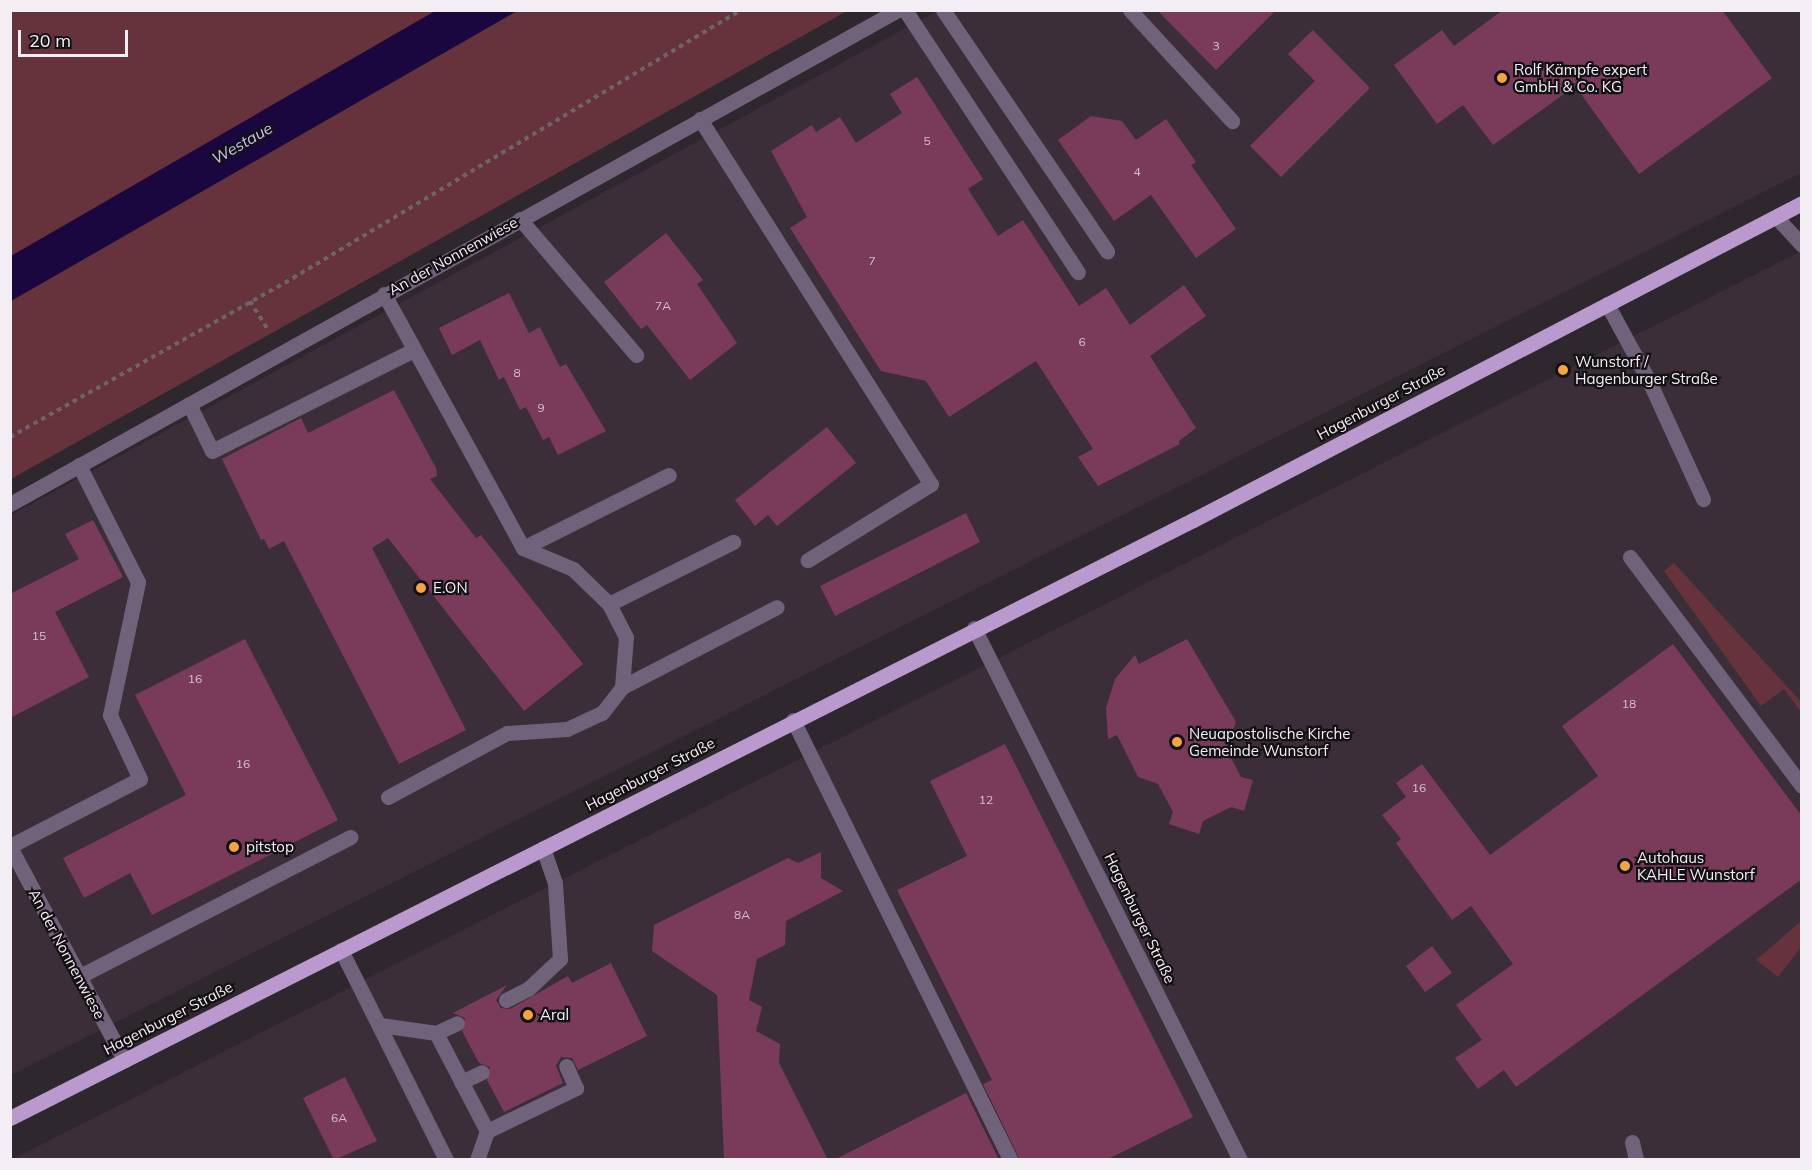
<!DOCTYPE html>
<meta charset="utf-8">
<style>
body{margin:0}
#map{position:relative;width:1812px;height:1170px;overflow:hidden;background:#2e272d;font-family:Mulish,sans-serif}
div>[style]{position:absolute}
.built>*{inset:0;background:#3b2e39}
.green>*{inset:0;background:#66323b}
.water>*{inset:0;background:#1b073f}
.building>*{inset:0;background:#7a3b5b}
.path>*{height:4px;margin-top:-2px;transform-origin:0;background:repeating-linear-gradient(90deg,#6b656b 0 4.5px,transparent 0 9px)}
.lane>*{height:15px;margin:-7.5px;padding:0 7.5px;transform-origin:7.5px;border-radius:7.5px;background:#71627b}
.street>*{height:15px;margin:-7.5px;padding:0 7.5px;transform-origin:7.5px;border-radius:7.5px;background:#71627b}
.primary>*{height:15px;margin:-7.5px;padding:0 7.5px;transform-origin:7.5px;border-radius:7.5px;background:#b999ce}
.dots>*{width:16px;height:16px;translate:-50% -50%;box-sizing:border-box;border:3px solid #141114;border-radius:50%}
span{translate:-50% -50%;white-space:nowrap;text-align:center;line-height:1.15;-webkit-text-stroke:4.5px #141114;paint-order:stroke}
.number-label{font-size:12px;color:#d5c1cd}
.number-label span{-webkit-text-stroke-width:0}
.poi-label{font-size:15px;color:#f3eef3}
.left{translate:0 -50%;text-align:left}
.street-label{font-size:15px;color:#f3eef3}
.water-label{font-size:16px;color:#c9c1f7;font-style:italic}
.frame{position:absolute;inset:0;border:12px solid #f3eef3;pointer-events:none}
.scale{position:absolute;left:18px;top:30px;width:110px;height:27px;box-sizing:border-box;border:3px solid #f3eef3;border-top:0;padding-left:8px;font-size:18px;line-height:21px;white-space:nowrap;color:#f3eef3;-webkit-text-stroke:4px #141114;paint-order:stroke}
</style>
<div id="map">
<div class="built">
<i style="clip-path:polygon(937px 11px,1801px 11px,1801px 173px,11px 1075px,11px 515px)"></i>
<i style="clip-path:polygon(1801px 251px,1801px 1159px,11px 1160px,555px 883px)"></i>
</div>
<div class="green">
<i style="clip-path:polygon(11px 11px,847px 11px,11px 479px)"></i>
<i style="clip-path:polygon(1674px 563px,1801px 702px,1801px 712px,1784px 689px,1761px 706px,1664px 571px)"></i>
<i style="clip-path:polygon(1801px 921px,1801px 947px,1778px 977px,1756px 960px)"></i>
</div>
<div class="water">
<i style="clip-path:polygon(435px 11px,517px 11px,11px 301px,11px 256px)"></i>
</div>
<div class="building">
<i style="clip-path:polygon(1157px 10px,1276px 10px,1216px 70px)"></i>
<i style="clip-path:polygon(1503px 10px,1722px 10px,1772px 78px,1639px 174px,1575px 86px,1493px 145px,1463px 105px,1437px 124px,1394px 65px,1442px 30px,1454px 46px)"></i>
<i style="clip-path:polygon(1313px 30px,1370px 88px,1281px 177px,1250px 146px,1315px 81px,1288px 54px)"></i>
<i style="clip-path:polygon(917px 77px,983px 179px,968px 189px,998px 236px,1023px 220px,1079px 306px,1106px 288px,1130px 325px,1184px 285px,1206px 316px,1150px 356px,1196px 428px,1179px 441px,1180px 444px,1098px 486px,1078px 457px,1093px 449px,1036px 361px,949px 417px,926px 381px,881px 371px,790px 228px,807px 217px,771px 151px,812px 125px,816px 132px,840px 117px,856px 143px,902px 113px,890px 94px)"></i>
<i style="clip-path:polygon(1091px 116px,1122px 121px,1136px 140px,1166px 119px,1196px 162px,1191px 165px,1236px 229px,1196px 258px,1151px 195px,1114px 221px,1058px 140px)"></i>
<i style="clip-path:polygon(666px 233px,703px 280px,697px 284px,737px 343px,690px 380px,647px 325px,641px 329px,604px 282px)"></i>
<i style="clip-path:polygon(509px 293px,529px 333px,540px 327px,560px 367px,566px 364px,606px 431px,558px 455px,549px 437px,543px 440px,526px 407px,520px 410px,504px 377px,499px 380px,480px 340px,452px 355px,439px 328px)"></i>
<i style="clip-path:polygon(394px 390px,436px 468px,437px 476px,430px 479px,476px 538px,481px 535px,583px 664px,524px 711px,388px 538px,372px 548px,466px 730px,399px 764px,284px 541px,269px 549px,264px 539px,261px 540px,222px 459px,301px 418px,308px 433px)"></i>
<i style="clip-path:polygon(827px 427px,856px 463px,777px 526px,768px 515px,755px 526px,735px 500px)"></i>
<i style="clip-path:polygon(966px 513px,980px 542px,835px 616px,820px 586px)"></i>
<i style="clip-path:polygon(93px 520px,123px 577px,55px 612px,89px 677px,10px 718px,10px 594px,79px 559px,65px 534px)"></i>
<i style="clip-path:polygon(245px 639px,338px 820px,152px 915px,130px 873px,84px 898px,63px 858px,186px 795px,135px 695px)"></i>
<i style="clip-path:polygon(1187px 639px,1236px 722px,1226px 748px,1241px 777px,1253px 780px,1244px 811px,1231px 807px,1203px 821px,1199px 834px,1169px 824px,1173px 812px,1158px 784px,1138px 777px,1117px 735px,1108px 739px,1106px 708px,1115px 679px,1135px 655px,1139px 664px)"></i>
<i style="clip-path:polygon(1673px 644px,1802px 816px,1802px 879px,1516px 1087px,1504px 1070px,1478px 1089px,1455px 1058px,1482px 1040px,1456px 1005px,1513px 964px,1471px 906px,1452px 920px,1396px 843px,1401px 839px,1382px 815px,1406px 797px,1396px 783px,1422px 764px,1490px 855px,1598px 776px,1562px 726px)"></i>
<i style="clip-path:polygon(1005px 744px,1193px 1117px,1106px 1160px,1020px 1160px,983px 1084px,992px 1080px,897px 890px,967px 856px,930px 781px)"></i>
<i style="clip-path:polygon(821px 852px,821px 878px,843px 891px,786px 921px,785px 945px,757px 959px,749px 1000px,762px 1007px,756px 1031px,780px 1044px,779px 1063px,828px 1160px,724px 1160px,717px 995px,652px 951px,654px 925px,788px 858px,798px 863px)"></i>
<i style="clip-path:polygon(1432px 946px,1452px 973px,1425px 992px,1406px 966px)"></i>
<i style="clip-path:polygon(611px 963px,647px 1036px,578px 1070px,572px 1058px,561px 1057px,556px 1066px,563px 1083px,504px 1112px,487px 1080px,490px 1067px,479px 1063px,462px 1031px,465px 1018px,453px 1013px,507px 985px,496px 1000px,501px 1008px,510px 1009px,568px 976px,572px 983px)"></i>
<i style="clip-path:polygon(345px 1077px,377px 1141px,334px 1160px,303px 1098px)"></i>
<i style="clip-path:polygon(966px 1093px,999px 1160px,834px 1160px)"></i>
</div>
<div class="path">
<i style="left:250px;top:301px;width:36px;rotate:58deg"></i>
<i style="left:10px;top:437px;width:325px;rotate:-29.3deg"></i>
<i style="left:293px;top:278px;width:522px;rotate:-30.89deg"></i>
</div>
<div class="lane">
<i style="left:905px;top:10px;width:314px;rotate:56.6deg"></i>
<i style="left:943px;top:10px;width:292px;rotate:55.8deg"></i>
<i style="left:1130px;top:10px;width:151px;rotate:47.4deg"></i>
<i style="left:700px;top:119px;width:432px;rotate:57.7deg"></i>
<i style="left:931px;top:484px;width:145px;rotate:148.3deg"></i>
<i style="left:1776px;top:217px;width:38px;rotate:47deg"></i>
<i style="left:520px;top:219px;width:179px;rotate:49.5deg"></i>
<i style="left:384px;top:294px;width:290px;rotate:61.3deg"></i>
<i style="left:523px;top:548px;width:163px;rotate:-26.6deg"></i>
<i style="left:1607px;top:304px;width:88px;rotate:61.4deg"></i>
<i style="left:1649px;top:381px;width:130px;rotate:65.4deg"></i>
<i style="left:189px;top:404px;width:52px;rotate:63.9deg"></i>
<i style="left:212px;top:451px;width:226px;rotate:-26.6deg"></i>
<i style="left:523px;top:548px;width:54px;rotate:22.8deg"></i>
<i style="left:573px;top:569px;width:50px;rotate:44.2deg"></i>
<i style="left:609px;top:604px;width:139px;rotate:-26.6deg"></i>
<i style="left:1630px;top:557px;width:286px;rotate:53.1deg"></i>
<i style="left:609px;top:604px;width:37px;rotate:63deg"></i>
<i style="left:626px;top:637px;width:50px;rotate:94.6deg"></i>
<i style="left:622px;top:687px;width:174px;rotate:-27.3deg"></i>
<i style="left:974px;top:628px;width:595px;rotate:63.43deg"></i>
<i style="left:793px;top:720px;width:491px;rotate:63.7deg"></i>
<i style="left:388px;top:797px;width:135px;rotate:-28.3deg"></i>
<i style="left:507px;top:733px;width:60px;rotate:-3.8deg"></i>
<i style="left:567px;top:729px;width:38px;rotate:-25deg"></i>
<i style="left:602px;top:713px;width:33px;rotate:-52deg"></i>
<i style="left:10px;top:846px;width:146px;rotate:-27.3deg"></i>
<i style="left:140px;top:779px;width:71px;rotate:-115.1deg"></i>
<i style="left:110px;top:715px;width:136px;rotate:-78.1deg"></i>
<i style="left:138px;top:582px;width:131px;rotate:-116.8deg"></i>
<i style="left:341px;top:950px;width:235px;rotate:63.4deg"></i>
<i style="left:80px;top:976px;width:304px;rotate:-27.2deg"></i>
<i style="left:506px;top:1000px;width:25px;rotate:-27deg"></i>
<i style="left:528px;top:989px;width:44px;rotate:-43.2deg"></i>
<i style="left:560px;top:959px;width:76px;rotate:-93.8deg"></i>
<i style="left:555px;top:883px;width:37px;rotate:-109deg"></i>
<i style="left:380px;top:1025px;width:57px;rotate:8.1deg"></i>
<i style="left:436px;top:1033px;width:23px;rotate:-25deg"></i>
<i style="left:436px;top:1033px;width:110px;rotate:62.5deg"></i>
<i style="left:487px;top:1131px;width:31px;rotate:109deg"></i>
<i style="left:461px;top:1082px;width:23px;rotate:-25deg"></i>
<i style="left:487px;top:1131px;width:99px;rotate:-25.8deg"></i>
<i style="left:576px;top:1088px;width:24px;rotate:-114deg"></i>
<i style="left:1632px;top:1142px;width:18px;rotate:77deg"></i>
</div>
<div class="street">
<i style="left:10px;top:504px;width:1016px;rotate:-29.09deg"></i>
<i style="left:10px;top:847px;width:242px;rotate:61.8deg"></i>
</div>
<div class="primary">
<i style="left:10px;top:1118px;width:1326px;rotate:-26.82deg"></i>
<i style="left:1193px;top:520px;width:687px;rotate:-27.5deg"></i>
</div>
<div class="dots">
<i style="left:1502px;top:78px;background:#f4a443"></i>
<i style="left:1563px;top:370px;background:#f4a443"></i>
<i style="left:421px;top:588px;background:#f4a443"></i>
<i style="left:1177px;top:742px;background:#f4a443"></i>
<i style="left:234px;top:847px;background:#f4a443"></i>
<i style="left:1625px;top:866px;background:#f4a443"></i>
<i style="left:528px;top:1015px;background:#f4a443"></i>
</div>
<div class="number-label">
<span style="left:1216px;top:46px">3</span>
<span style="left:927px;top:141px">5</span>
<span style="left:1137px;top:172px">4</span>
<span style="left:872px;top:261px">7</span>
<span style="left:663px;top:306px">7A</span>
<span style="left:1082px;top:342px">6</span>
<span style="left:517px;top:373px">8</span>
<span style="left:541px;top:408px">9</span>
<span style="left:39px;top:636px">15</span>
<span style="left:195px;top:679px">16</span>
<span style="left:1629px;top:704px">18</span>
<span style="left:243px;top:764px">16</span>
<span style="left:1419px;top:788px">16</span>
<span style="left:986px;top:800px">12</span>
<span style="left:742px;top:915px">8A</span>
<span style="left:339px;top:1118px">6A</span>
</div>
<div class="poi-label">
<span class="left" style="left:1514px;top:78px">Rolf Kämpfe expert<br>GmbH &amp; Co. KG</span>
<span class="left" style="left:1575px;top:370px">Wunstorf /<br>Hagenburger Straße</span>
<span class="left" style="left:433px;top:588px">E.ON</span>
<span class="left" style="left:1189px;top:742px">Neuapostolische Kirche<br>Gemeinde Wunstorf</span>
<span class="left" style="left:246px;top:847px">pitstop</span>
<span class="left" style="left:1637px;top:866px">Autohaus<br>KAHLE Wunstorf</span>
<span class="left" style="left:540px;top:1015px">Aral</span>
</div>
<div class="street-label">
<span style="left:453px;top:256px;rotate:-29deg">An der Nonnenwiese</span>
<span style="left:1381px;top:402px;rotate:-28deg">Hagenburger Straße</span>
<span style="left:650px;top:774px;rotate:-27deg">Hagenburger Straße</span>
<span style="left:1140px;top:918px;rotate:64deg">Hagenburger Straße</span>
<span style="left:67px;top:954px;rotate:62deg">An der Nonnenwiese</span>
<span style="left:168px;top:1018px;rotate:-27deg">Hagenburger Straße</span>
</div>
<div class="water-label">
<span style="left:242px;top:143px;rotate:-30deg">Westaue</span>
</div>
<div class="frame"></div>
<div class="scale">20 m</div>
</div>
